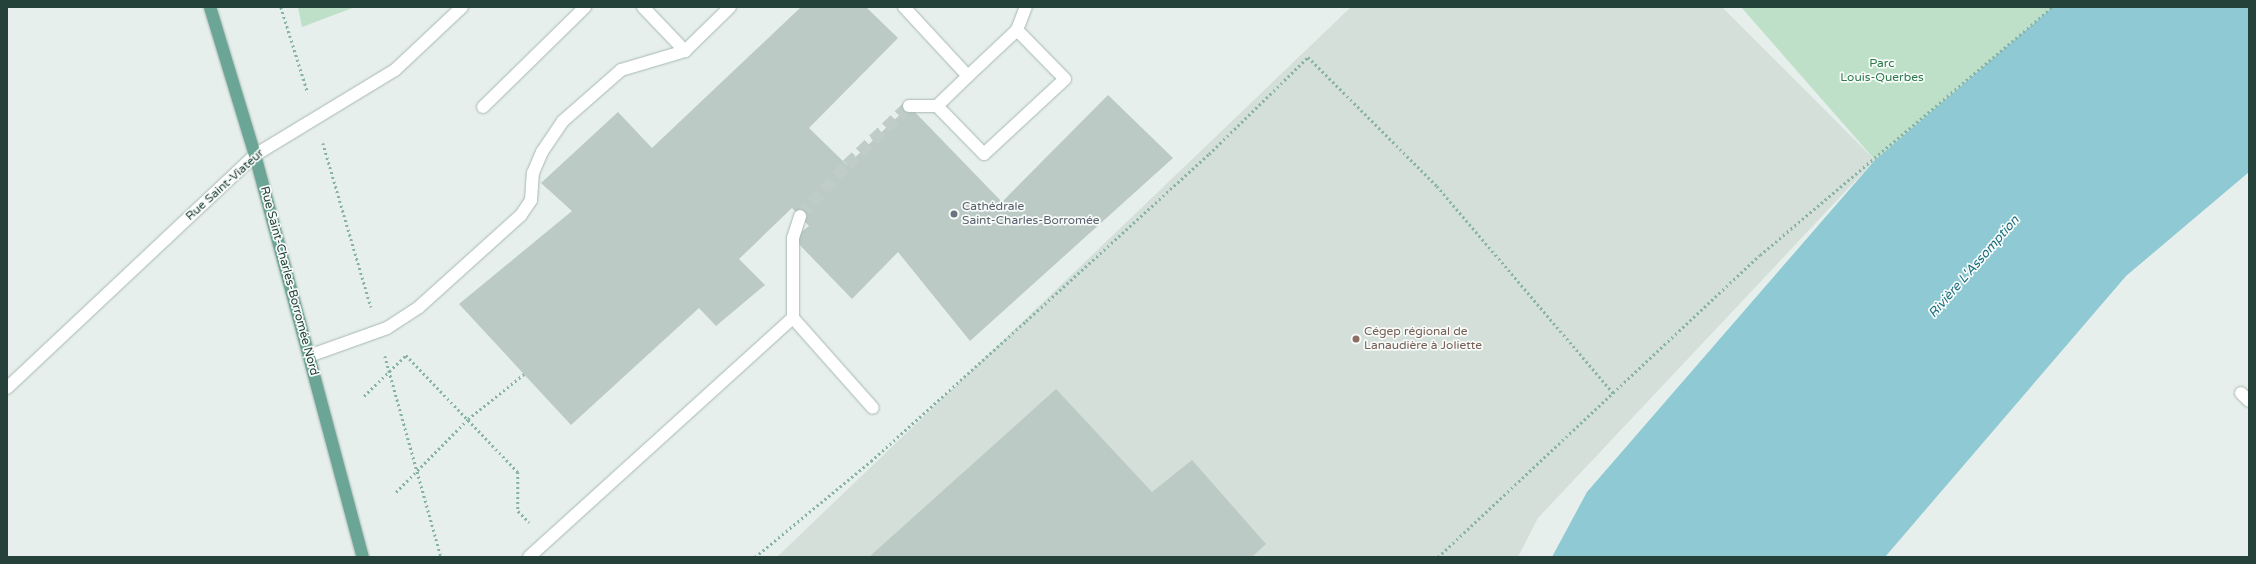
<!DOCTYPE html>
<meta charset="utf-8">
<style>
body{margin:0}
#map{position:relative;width:2256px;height:564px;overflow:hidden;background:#e6efeb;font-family:"Varela Round",sans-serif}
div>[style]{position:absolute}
.built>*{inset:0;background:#d4dfda}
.green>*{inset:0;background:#bfe0c8}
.water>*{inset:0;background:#8ec9d4}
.building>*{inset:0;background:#bbcac4}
.minor-tunnel>*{height:12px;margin-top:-6px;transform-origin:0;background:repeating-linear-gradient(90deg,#bfccc8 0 12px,transparent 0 18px)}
.path>*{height:2.5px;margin-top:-1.25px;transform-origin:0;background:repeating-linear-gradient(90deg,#86b3a5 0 2px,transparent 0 5px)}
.roads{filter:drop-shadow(0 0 1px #a8b8b2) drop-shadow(0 0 1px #a8b8b2)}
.minor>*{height:12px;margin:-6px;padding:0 6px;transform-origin:6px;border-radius:6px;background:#fff}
.major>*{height:12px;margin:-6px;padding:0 6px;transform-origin:6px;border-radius:6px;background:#6aa596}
.dots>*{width:11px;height:11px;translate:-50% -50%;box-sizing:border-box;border:2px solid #f7fbf9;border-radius:50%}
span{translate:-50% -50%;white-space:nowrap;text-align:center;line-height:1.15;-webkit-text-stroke:3.5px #f7fbf9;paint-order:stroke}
.park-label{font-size:12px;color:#2d7a4b}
.street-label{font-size:12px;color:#24423a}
.worship-label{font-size:12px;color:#5b616d}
.left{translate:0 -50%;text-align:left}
.education-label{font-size:12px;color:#785e54}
.water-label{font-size:13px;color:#1c6f80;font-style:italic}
.frame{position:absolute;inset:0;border:8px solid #24423a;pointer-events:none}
</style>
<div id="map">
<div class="built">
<i style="clip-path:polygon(1351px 7px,1722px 7px,1875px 160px,1538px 518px,1518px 557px,777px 557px)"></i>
</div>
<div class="green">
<i style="clip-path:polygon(298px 7px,355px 7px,302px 27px)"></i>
<i style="clip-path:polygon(1741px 7px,2053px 7px,1875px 160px)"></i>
</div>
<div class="water">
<i style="clip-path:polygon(2053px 7px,2249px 7px,2249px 172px,2126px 276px,1885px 557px,1552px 557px,1587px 492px,1875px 160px)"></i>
</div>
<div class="building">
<i style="clip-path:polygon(801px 7px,866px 7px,898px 38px,809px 128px,847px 165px,909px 106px,1002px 202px,1108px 95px,1173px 158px,970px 341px,898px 252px,852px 299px,793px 238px,809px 226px,792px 208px,739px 259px,765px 285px,716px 326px,699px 308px,571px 425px,459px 304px,572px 211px,541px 183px,618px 112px,652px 148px)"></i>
<i style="clip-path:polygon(1056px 389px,1152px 492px,1192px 460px,1266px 544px,1252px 557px,869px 557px)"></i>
</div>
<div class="minor-tunnel">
<i style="left:800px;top:216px;width:69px;rotate:-47.3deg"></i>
<i style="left:847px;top:165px;width:86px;rotate:-43.6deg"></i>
</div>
<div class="path">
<i style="left:281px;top:7px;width:90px;rotate:72.6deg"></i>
<i style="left:323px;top:143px;width:171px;rotate:73.7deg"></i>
<i style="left:385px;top:356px;width:209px;rotate:74.4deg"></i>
<i style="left:364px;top:396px;width:59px;rotate:-44.3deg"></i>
<i style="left:406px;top:355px;width:162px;rotate:46.3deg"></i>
<i style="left:518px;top:472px;width:39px;rotate:90deg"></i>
<i style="left:518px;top:511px;width:16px;rotate:45deg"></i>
<i style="left:396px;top:492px;width:103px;rotate:-45.4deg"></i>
<i style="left:468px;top:419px;width:72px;rotate:-38.8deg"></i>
<i style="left:755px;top:557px;width:151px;rotate:-39.6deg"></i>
<i style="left:871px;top:461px;width:209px;rotate:-42.1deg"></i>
<i style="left:1026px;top:321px;width:248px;rotate:-42.4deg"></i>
<i style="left:1209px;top:154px;width:139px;rotate:-44.4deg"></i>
<i style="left:1308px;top:57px;width:182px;rotate:45deg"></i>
<i style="left:1437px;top:186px;width:272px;rotate:49.6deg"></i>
<i style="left:1438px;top:557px;width:441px;rotate:-43.2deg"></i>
<i style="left:1760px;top:255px;width:383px;rotate:-40.3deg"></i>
</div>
<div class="roads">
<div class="minor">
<i style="left:643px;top:7px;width:61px;rotate:46.3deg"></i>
<i style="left:685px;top:51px;width:63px;rotate:-44.4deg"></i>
<i style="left:904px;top:7px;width:94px;rotate:47.2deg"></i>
<i style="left:968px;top:76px;width:67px;rotate:-43.2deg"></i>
<i style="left:1017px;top:30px;width:25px;rotate:-69deg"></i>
<i style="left:968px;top:76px;width:43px;rotate:135.9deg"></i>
<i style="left:937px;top:106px;width:67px;rotate:45.6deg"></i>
<i style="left:984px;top:154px;width:110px;rotate:-42.8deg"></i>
<i style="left:1065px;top:79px;width:69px;rotate:-134.4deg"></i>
<i style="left:909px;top:106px;width:28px"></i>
<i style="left:483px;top:107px;width:143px;rotate:-44.4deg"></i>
<i style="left:793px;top:318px;width:80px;rotate:-90deg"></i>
<i style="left:793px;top:238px;width:23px;rotate:-72deg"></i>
<i style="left:309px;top:356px;width:83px;rotate:-19.7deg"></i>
<i style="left:387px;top:328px;width:38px;rotate:-33deg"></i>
<i style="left:419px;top:307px;width:137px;rotate:-42deg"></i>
<i style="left:521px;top:215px;width:18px;rotate:-56deg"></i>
<i style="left:531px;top:200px;width:27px;rotate:-86deg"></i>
<i style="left:533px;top:173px;width:23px;rotate:-67deg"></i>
<i style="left:542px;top:152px;width:37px;rotate:-56deg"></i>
<i style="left:563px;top:121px;width:77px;rotate:-41.3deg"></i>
<i style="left:621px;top:70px;width:67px;rotate:-16.5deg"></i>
<i style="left:7px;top:388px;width:340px;rotate:-43.2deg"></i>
<i style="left:255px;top:155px;width:164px;rotate:-31.3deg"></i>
<i style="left:395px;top:70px;width:92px;rotate:-43.2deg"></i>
<i style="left:2241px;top:393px;width:11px;rotate:45deg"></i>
<i style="left:529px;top:557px;width:356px;rotate:-42.2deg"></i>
<i style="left:793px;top:318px;width:120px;rotate:48.4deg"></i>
</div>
<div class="major">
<i style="left:210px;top:7px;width:155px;rotate:73.1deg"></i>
<i style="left:255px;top:155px;width:416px;rotate:75deg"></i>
</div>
</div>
<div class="dots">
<i style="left:954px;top:214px;background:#6b7280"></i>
<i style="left:1356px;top:339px;background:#8d6e63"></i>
</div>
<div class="park-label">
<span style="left:1882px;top:71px">Parc<br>Louis-Querbes</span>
</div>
<div class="street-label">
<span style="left:225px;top:185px;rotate:-42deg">Rue Saint-Viateur</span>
<span style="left:289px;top:281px;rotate:75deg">Rue Saint-Charles-Borromée Nord</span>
</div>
<div class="worship-label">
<span class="left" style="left:962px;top:214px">Cathédrale<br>Saint-Charles-Borromée</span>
</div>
<div class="education-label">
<span class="left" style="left:1364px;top:339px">Cégep régional de<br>Lanaudière à Joliette</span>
</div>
<div class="water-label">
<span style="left:1974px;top:267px;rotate:-49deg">Rivière L'Assomption</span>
</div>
<div class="frame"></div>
</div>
